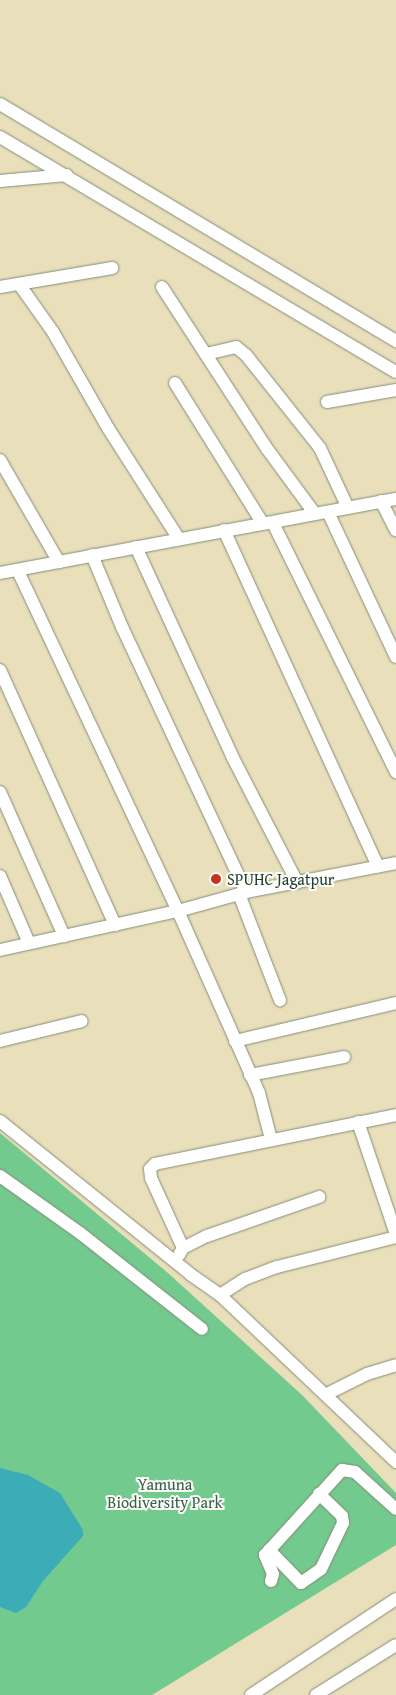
<!DOCTYPE html>
<style>
body{margin:0}
#map{position:relative;width:396px;height:1695px;overflow:hidden;background:#e9dfbb;font-family:"Gentium Book Plus",serif}
div>[style]{position:absolute}
.green>*{inset:0;background:#73ca8f}
.water>*{inset:0;background:#3cadb7}
.roads{filter:drop-shadow(0 0 1px #848e78) drop-shadow(0 0 1px #848e78)}
.minor>*{height:12px;margin:-6px;padding:0 6px;transform-origin:6px;border-radius:6px;background:#fff}
.dots>*{width:14px;height:14px;translate:-50% -50%;box-sizing:border-box;border:2px solid #fdfcf7;border-radius:50%}
span{translate:-50% -50%;white-space:nowrap;text-align:center;line-height:1.15;-webkit-text-stroke:4px #fdfcf7;paint-order:stroke}
.poi-label{font-size:16px;color:#1f3d34}
.left{translate:0 -50%;text-align:left}
.park-label{font-size:16px;color:#34604b}
</style>
<div id="map">
<div class="green">
<i style="clip-path:polygon(0 1133px,168px 1273px,302px 1395px,396px 1493px,396px 1545px,152px 1695px,0 1695px)"></i>
</div>
<div class="water">
<i style="clip-path:polygon(0 1468px,28px 1475px,60px 1493px,83px 1530px,83px 1536px,43px 1581px,26px 1607px,16px 1613px,0 1607px)"></i>
</div>
<div class="roads">
<div class="minor">
<i style="left:0;top:104px;width:462px;rotate:30.9deg"></i>
<i style="left:0;top:137px;width:460px;rotate:30.7deg"></i>
<i style="left:0;top:181px;width:67px;rotate:-5.1deg"></i>
<i style="left:19px;top:284px;width:59px;rotate:54.7deg"></i>
<i style="left:53px;top:332px;width:111px;rotate:60.2deg"></i>
<i style="left:108px;top:428px;width:132px;rotate:57.4deg"></i>
<i style="left:0;top:287px;width:114px;rotate:-9.6deg"></i>
<i style="left:162px;top:287px;width:194px;rotate:57deg"></i>
<i style="left:268px;top:450px;width:79px;rotate:53.7deg"></i>
<i style="left:206px;top:354px;width:31px;rotate:-13deg"></i>
<i style="left:236px;top:347px;width:13px;rotate:39deg"></i>
<i style="left:246px;top:355px;width:119px;rotate:51.5deg"></i>
<i style="left:320px;top:448px;width:66px;rotate:65deg"></i>
<i style="left:175px;top:383px;width:166px;rotate:58deg"></i>
<i style="left:327px;top:402px;width:70px;rotate:-9.9deg"></i>
<i style="left:0;top:460px;width:118px;rotate:60deg"></i>
<i style="left:381px;top:501px;width:33px;rotate:63deg"></i>
<i style="left:328px;top:512px;width:160px;rotate:64.9deg"></i>
<i style="left:273px;top:523px;width:278px;rotate:63.7deg"></i>
<i style="left:224px;top:530px;width:370px;rotate:65.4deg"></i>
<i style="left:136px;top:547px;width:232px;rotate:65.3deg"></i>
<i style="left:233px;top:758px;width:140px;rotate:62.7deg"></i>
<i style="left:92px;top:555px;width:78px;rotate:67.4deg"></i>
<i style="left:122px;top:627px;width:293px;rotate:64.9deg"></i>
<i style="left:18px;top:571px;width:376px;rotate:64.8deg"></i>
<i style="left:178px;top:911px;width:199px;rotate:66deg"></i>
<i style="left:259px;top:1093px;width:48px;rotate:75.4deg"></i>
<i style="left:0;top:573px;width:403px;rotate:-10.6deg"></i>
<i style="left:0;top:670px;width:280px;rotate:65.7deg"></i>
<i style="left:0;top:792px;width:158px;rotate:66deg"></i>
<i style="left:0;top:876px;width:73px;rotate:66.6deg"></i>
<i style="left:239px;top:894px;width:114px;rotate:68.9deg"></i>
<i style="left:0;top:950px;width:182px;rotate:-12.4deg"></i>
<i style="left:178px;top:911px;width:71px;rotate:-15.6deg"></i>
<i style="left:246px;top:892px;width:153px;rotate:-10.9deg"></i>
<i style="left:0;top:1041px;width:84px;rotate:-13.7deg"></i>
<i style="left:235px;top:1041px;width:165px;rotate:-13.3deg"></i>
<i style="left:250px;top:1075px;width:96px;rotate:-10.8deg"></i>
<i style="left:0;top:1121px;width:244px;rotate:38.8deg"></i>
<i style="left:190px;top:1274px;width:37px;rotate:35deg"></i>
<i style="left:220px;top:1295px;width:243px;rotate:43.5deg"></i>
<i style="left:358px;top:1122px;width:118px;rotate:71.3deg"></i>
<i style="left:0;top:1176px;width:98px;rotate:35.5deg"></i>
<i style="left:80px;top:1233px;width:155px;rotate:38.2deg"></i>
<i style="left:183px;top:1248px;width:77px;rotate:-114.6deg"></i>
<i style="left:151px;top:1178px;width:9px;rotate:-96deg"></i>
<i style="left:150px;top:1169px;width:7px;rotate:-45deg"></i>
<i style="left:155px;top:1164px;width:246px;rotate:-11.5deg"></i>
<i style="left:179px;top:1255px;width:8px;rotate:-60deg"></i>
<i style="left:183px;top:1248px;width:27px;rotate:-27deg"></i>
<i style="left:207px;top:1236px;width:119px;rotate:-19.2deg"></i>
<i style="left:220px;top:1295px;width:30px;rotate:-33deg"></i>
<i style="left:245px;top:1279px;width:34px;rotate:-21deg"></i>
<i style="left:277px;top:1267px;width:123px;rotate:-14.1deg"></i>
<i style="left:327px;top:1394px;width:45px;rotate:-26.6deg"></i>
<i style="left:367px;top:1374px;width:30px;rotate:-17deg"></i>
<i style="left:269px;top:1550px;width:46px;rotate:45.9deg"></i>
<i style="left:301px;top:1583px;width:24px;rotate:-35deg"></i>
<i style="left:321px;top:1569px;width:51px;rotate:-64.4deg"></i>
<i style="left:343px;top:1523px;width:7px;rotate:-98deg"></i>
<i style="left:342px;top:1516px;width:32px;rotate:-136deg"></i>
<i style="left:271px;top:1581px;width:7px;rotate:-74deg"></i>
<i style="left:273px;top:1574px;width:21px;rotate:-113deg"></i>
<i style="left:265px;top:1555px;width:115px;rotate:-47.8deg"></i>
<i style="left:342px;top:1470px;width:13px;rotate:9deg"></i>
<i style="left:355px;top:1472px;width:55px;rotate:42.1deg"></i>
<i style="left:251px;top:1695px;width:174px;rotate:-33.5deg"></i>
<i style="left:316px;top:1695px;width:94px;rotate:-32deg"></i>
</div>
</div>
<div class="dots">
<i style="left:216px;top:879px;background:#c8321e"></i>
</div>
<div class="poi-label">
<span class="left" style="left:227px;top:879px">SPUHC Jagatpur</span>
</div>
<div class="park-label">
<span style="left:165px;top:1493px">Yamuna<br>Biodiversity Park</span>
</div>
</div>
